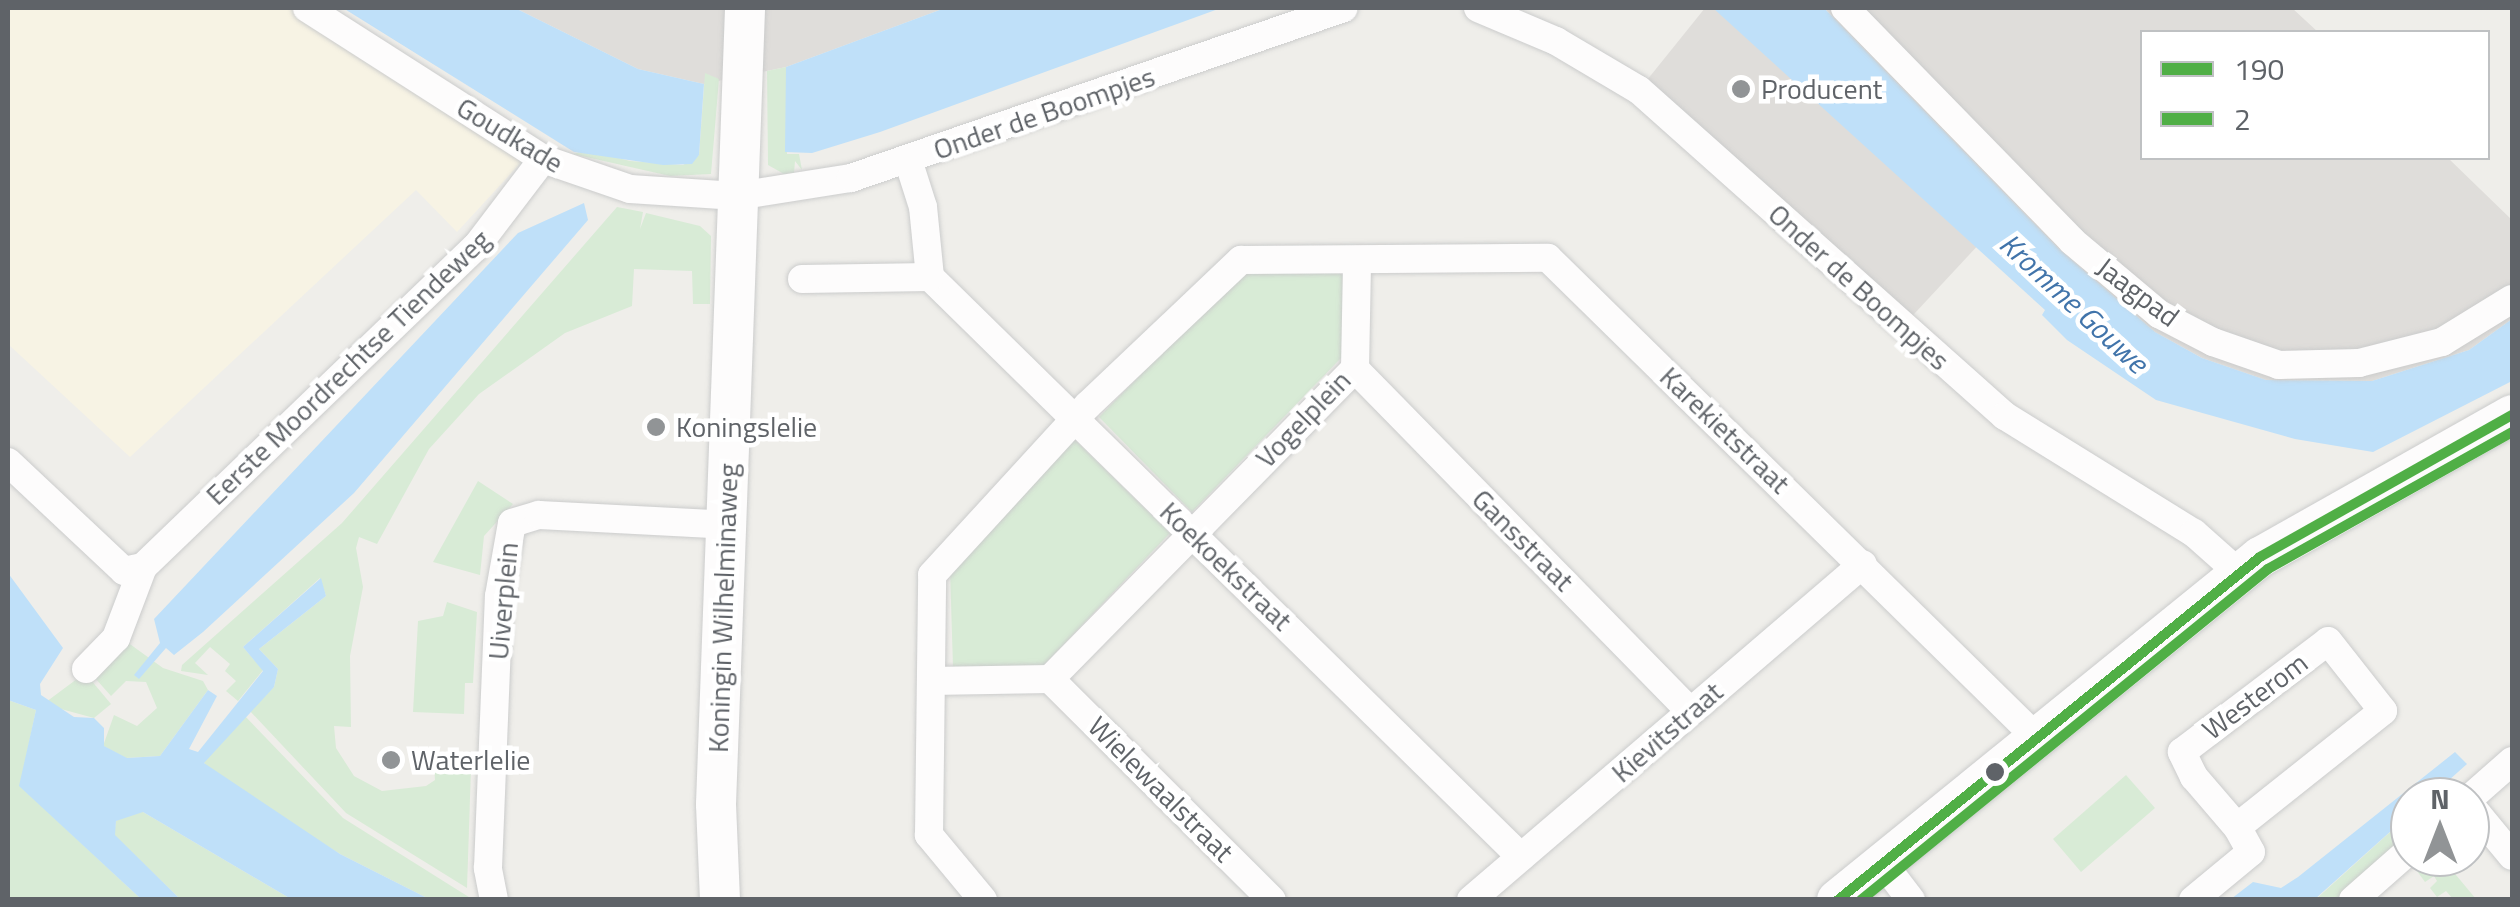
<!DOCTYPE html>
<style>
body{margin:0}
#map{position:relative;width:2520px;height:907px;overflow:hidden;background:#efeeea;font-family:"Titillium Web",sans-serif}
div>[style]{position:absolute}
.commercial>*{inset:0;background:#f7f3e4}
.industrial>*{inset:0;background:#dfddda}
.green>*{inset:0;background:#d8ebd6}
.water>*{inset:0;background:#bfe0f9}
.roads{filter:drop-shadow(0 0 2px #cbcccc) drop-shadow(0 0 2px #cbcccc)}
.minor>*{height:28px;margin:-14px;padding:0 14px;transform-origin:14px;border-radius:14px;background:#fdfcfc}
.secondary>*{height:40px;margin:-20px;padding:0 20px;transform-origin:20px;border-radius:20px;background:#fdfcfc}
.bus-1>*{height:10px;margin:-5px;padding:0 5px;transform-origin:5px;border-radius:5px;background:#50af46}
.bus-2>*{height:10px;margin:-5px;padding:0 5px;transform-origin:5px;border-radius:5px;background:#50af46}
.dots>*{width:28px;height:28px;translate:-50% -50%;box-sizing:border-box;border:5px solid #fff;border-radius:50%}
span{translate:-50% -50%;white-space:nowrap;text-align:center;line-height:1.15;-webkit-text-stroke:9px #fff;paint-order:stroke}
.poi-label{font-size:28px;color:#5f6368}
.left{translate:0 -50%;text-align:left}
.street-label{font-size:28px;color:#5f6368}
.water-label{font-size:30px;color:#4174aa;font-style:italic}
.frame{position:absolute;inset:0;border:10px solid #5f6368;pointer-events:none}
.legend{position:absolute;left:2140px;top:30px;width:350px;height:130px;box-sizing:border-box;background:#fff;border:2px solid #bfc1c3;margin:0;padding:12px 18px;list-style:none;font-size:30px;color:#5f6368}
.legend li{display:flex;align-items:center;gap:20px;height:50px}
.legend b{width:50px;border:2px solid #bfc1c3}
.north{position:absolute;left:2390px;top:777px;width:100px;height:100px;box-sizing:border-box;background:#fff;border:2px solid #bfc1c3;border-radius:50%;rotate:0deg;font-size:28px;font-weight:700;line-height:40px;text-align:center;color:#5f6368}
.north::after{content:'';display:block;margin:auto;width:35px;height:45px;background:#919496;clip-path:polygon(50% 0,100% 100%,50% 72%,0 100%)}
</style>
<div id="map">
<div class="commercial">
<i style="clip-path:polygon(8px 8px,320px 8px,538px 144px,457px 232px,416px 190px,130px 457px,8px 344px)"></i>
</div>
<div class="industrial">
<i style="clip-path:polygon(515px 8px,945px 8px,786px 67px,704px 84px,638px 69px)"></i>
<i style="clip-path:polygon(1705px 8px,1721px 8px,1982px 241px,1902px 327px,1639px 90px)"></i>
<i style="clip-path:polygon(1824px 8px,2292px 8px,2318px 32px,2142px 32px,2142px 158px,2448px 158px,2512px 220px,2512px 319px,2469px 350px,2372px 381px,2266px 380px,2202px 358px,2155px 332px,2058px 248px)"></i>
</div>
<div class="green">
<i style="clip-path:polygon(786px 67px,787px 154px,799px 154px,802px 170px,795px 161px,794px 173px,784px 174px,768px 165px,767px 71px)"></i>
<i style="clip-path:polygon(705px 73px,719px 79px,711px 174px,670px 176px,573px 154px,588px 150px,630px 161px,683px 165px,699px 155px)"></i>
<i style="clip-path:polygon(617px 207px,643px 212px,640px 229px,646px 213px,700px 226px,711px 236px,710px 304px,693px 304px,692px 271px,634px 269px,632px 306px,565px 333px,479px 394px,429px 449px,377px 544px,359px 537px,356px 548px,363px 587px,350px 656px,351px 727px,334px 726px,336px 748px,354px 776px,382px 791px,426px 786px,435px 780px,434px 766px,471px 768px,467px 888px,346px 813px,249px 710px,274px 687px,278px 669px,259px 649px,326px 596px,320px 578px,243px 647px,263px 670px,238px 701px,226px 691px,236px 681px,225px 671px,230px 664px,210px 647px,195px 663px,208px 675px,181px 671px,182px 665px,342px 523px)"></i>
<i style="clip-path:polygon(1331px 269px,1345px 276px,1343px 356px,1192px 512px,1099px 417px,1242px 272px)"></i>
<i style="clip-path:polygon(1074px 439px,1170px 533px,1043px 666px,953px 668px,950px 569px)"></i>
<i style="clip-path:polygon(478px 481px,513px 504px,484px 536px,480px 575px,433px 562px)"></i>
<i style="clip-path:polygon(447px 602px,477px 612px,473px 683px,465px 683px,464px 714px,413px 712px,418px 621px,443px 616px)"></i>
<i style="clip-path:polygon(127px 642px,163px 668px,203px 681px,208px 690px,160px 756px,126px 758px,103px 746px,114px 715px,137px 726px,157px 708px,146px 682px,126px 681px,111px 696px,95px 678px)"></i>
<i style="clip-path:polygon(85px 673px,111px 704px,94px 718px,50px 706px,46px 702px)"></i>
<i style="clip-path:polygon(8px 700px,36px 710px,20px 786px,141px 899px,8px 899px)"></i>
<i style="clip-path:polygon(243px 714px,343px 818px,472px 899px,429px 899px,340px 854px,207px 770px,204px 762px)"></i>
<i style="clip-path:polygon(2126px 775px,2155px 808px,2081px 872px,2053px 839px)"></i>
<i style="clip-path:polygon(131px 812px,143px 812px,291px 899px,180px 899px,114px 835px,116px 821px)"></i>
<i style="clip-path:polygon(2410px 814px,2410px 841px,2343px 899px,2315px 900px)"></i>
<i style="clip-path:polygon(2435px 857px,2441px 857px,2476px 899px,2453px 899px,2446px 891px,2437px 897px,2430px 888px,2437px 881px,2434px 876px,2425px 882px,2417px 871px)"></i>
</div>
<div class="water">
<i style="clip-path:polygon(343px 8px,515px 8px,638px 69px,704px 84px,699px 155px,692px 164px,663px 165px,574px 152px)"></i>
<i style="clip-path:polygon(945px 8px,1221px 8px,880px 132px,812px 153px,785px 152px,786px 67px)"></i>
<i style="clip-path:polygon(1713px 8px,1824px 8px,2058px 248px,2155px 332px,2202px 358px,2266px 380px,2372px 381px,2469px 350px,2512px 319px,2512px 381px,2373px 452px,2295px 439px,2156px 400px,2067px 340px,2042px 315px,2045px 310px)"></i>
<i style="clip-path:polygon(584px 203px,588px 220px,354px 493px,203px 632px,174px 655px,166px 648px,139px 679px,134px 675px,160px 643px,154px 619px,518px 233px)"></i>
<i style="clip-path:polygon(8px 573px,63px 648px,40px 684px,41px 695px,74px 717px,94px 718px,104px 728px,104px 746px,127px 758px,160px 756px,208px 690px,217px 696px,189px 749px,198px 752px,263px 671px,243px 647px,321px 578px,326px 596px,259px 649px,278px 669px,274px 687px,204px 763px,340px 854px,429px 899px,291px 899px,143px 812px,116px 821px,115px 835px,180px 899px,141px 899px,19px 786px,36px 710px,8px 700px)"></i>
<i style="clip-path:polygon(2455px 752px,2467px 764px,2430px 797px,2410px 797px,2410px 814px,2315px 899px,2231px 899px,2253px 882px,2281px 888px,2298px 877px)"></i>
</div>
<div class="roads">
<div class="minor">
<i style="left:307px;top:8px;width:280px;rotate:32.6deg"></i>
<i style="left:543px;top:159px;width:92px;rotate:19deg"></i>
<i style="left:630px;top:189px;width:107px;rotate:3.7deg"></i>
<i style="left:737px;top:196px;width:115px;rotate:-9deg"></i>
<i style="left:851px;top:178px;width:521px;rotate:-19.03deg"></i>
<i style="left:1478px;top:8px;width:85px;rotate:22.9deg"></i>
<i style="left:1556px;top:41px;width:96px;rotate:30.6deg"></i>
<i style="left:1639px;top:90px;width:490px;rotate:41.7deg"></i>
<i style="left:2005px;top:416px;width:222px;rotate:31.8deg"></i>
<i style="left:2194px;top:533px;width:59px;rotate:41.6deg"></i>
<i style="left:1845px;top:8px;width:325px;rotate:45.7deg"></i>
<i style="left:2072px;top:241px;width:114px;rotate:40deg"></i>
<i style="left:2159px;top:314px;width:61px;rotate:27.4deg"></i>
<i style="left:2213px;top:342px;width:70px;rotate:19.2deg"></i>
<i style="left:2279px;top:365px;width:80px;rotate:-1.4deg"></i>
<i style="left:2359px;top:363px;width:86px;rotate:-14.2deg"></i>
<i style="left:2442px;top:342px;width:82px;rotate:-31.6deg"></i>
<i style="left:930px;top:277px;width:828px;rotate:44.46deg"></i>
<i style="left:802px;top:279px;width:128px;rotate:-0.9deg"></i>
<i style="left:930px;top:277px;width:70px;rotate:-95.7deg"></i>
<i style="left:923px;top:207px;width:49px;rotate:-107.7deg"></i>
<i style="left:1355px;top:369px;width:479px;rotate:45.6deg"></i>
<i style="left:8px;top:462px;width:159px;rotate:43.2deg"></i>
<i style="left:124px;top:571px;width:19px;rotate:-12deg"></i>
<i style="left:143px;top:567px;width:462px;rotate:-43.9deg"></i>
<i style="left:476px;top:247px;width:111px;rotate:-52.7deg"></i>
<i style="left:2328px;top:641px;width:89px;rotate:51.8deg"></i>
<i style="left:2383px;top:711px;width:186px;rotate:141.5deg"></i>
<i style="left:2237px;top:827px;width:66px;rotate:-130.7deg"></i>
<i style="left:2194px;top:777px;width:28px;rotate:-116deg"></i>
<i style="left:2182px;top:752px;width:183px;rotate:-37.2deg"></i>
<i style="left:86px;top:669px;width:43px;rotate:-45.9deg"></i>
<i style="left:116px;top:638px;width:76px;rotate:-69.2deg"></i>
<i style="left:1050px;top:679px;width:313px;rotate:44.9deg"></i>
<i style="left:931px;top:681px;width:119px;rotate:-1deg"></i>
<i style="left:1050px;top:679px;width:435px;rotate:-45.5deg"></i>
<i style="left:1355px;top:369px;width:108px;rotate:-88.9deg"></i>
<i style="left:2470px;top:798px;width:56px;rotate:-41.4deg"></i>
<i style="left:2470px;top:805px;width:66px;rotate:50.5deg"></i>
<i style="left:1882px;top:862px;width:48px;rotate:52.7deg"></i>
<i style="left:494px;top:900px;width:33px;rotate:-101deg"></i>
<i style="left:488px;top:868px;width:272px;rotate:-87.7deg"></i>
<i style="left:499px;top:596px;width:74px;rotate:-79.9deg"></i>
<i style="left:512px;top:523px;width:28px;rotate:-17deg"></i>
<i style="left:539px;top:515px;width:188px;rotate:3deg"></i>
<i style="left:983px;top:900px;width:85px;rotate:-129.7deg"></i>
<i style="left:929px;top:835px;width:260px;rotate:-89.3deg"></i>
<i style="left:932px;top:575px;width:231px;rotate:-47.5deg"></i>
<i style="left:1088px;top:405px;width:211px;rotate:-43.5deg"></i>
<i style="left:1241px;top:260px;width:307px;rotate:-0.4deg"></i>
<i style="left:1548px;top:258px;width:684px;rotate:44.47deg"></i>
<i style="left:1471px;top:900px;width:516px;rotate:-40.6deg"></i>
<i style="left:2193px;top:900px;width:75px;rotate:-39.6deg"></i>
<i style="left:2251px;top:852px;width:29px;rotate:-119deg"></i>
<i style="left:2353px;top:900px;width:76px;rotate:-41.3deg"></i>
</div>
<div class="secondary">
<i style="left:720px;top:900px;width:96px;rotate:-92.4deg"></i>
<i style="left:716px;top:804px;width:797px;rotate:-87.91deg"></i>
<i style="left:1837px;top:900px;width:545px;rotate:-39.04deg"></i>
<i style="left:2260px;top:557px;width:289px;rotate:-29.4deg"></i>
</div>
</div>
<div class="bus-1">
<i style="left:1838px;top:900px;width:544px;rotate:-39.1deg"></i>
<i style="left:2260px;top:557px;width:289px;rotate:-29.4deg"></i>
</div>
<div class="bus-2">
<i style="left:1861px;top:900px;width:525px;rotate:-39.12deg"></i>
<i style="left:2268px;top:569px;width:280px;rotate:-29.3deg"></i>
</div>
<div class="dots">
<i style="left:1741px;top:89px;background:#919496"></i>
<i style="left:656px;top:427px;background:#919496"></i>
<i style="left:391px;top:760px;background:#919496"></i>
<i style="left:1995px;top:772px;background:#5f6368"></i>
</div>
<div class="poi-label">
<span class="left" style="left:1761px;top:89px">Producent</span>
<span class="left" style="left:676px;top:427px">Koningslelie</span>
<span class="left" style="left:411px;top:760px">Waterlelie</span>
</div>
<div class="street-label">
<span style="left:1044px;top:113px;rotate:-19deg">Onder de Boompjes</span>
<span style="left:510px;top:135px;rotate:31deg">Goudkade</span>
<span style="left:1859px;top:287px;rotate:42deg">Onder de Boompjes</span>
<span style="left:2138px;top:292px;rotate:37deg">Jaagpad</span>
<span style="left:348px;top:367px;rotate:-44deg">Eerste Moordrechtse Tiendeweg</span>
<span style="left:1303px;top:419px;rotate:-46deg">Vogelplein</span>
<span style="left:1725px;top:430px;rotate:44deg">Karekietstraat</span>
<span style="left:1523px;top:540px;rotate:45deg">Gansstraat</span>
<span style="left:1226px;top:566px;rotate:44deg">Koekoekstraat</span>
<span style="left:503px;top:601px;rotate:-85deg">Uiverplein</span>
<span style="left:723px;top:608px;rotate:-88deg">Koningin Wilhelminaweg</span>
<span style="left:2255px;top:696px;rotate:-37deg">Westerom</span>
<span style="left:1667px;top:732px;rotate:-41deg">Kievitstraat</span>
<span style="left:1161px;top:789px;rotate:45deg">Wielewaalstraat</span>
</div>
<div class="water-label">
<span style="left:2074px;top:303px;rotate:43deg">Kromme Gouwe</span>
</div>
<div class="frame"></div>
<ul class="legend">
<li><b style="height:12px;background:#50af46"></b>190</li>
<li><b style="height:12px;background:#50af46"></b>2</li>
</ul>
<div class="north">N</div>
</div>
